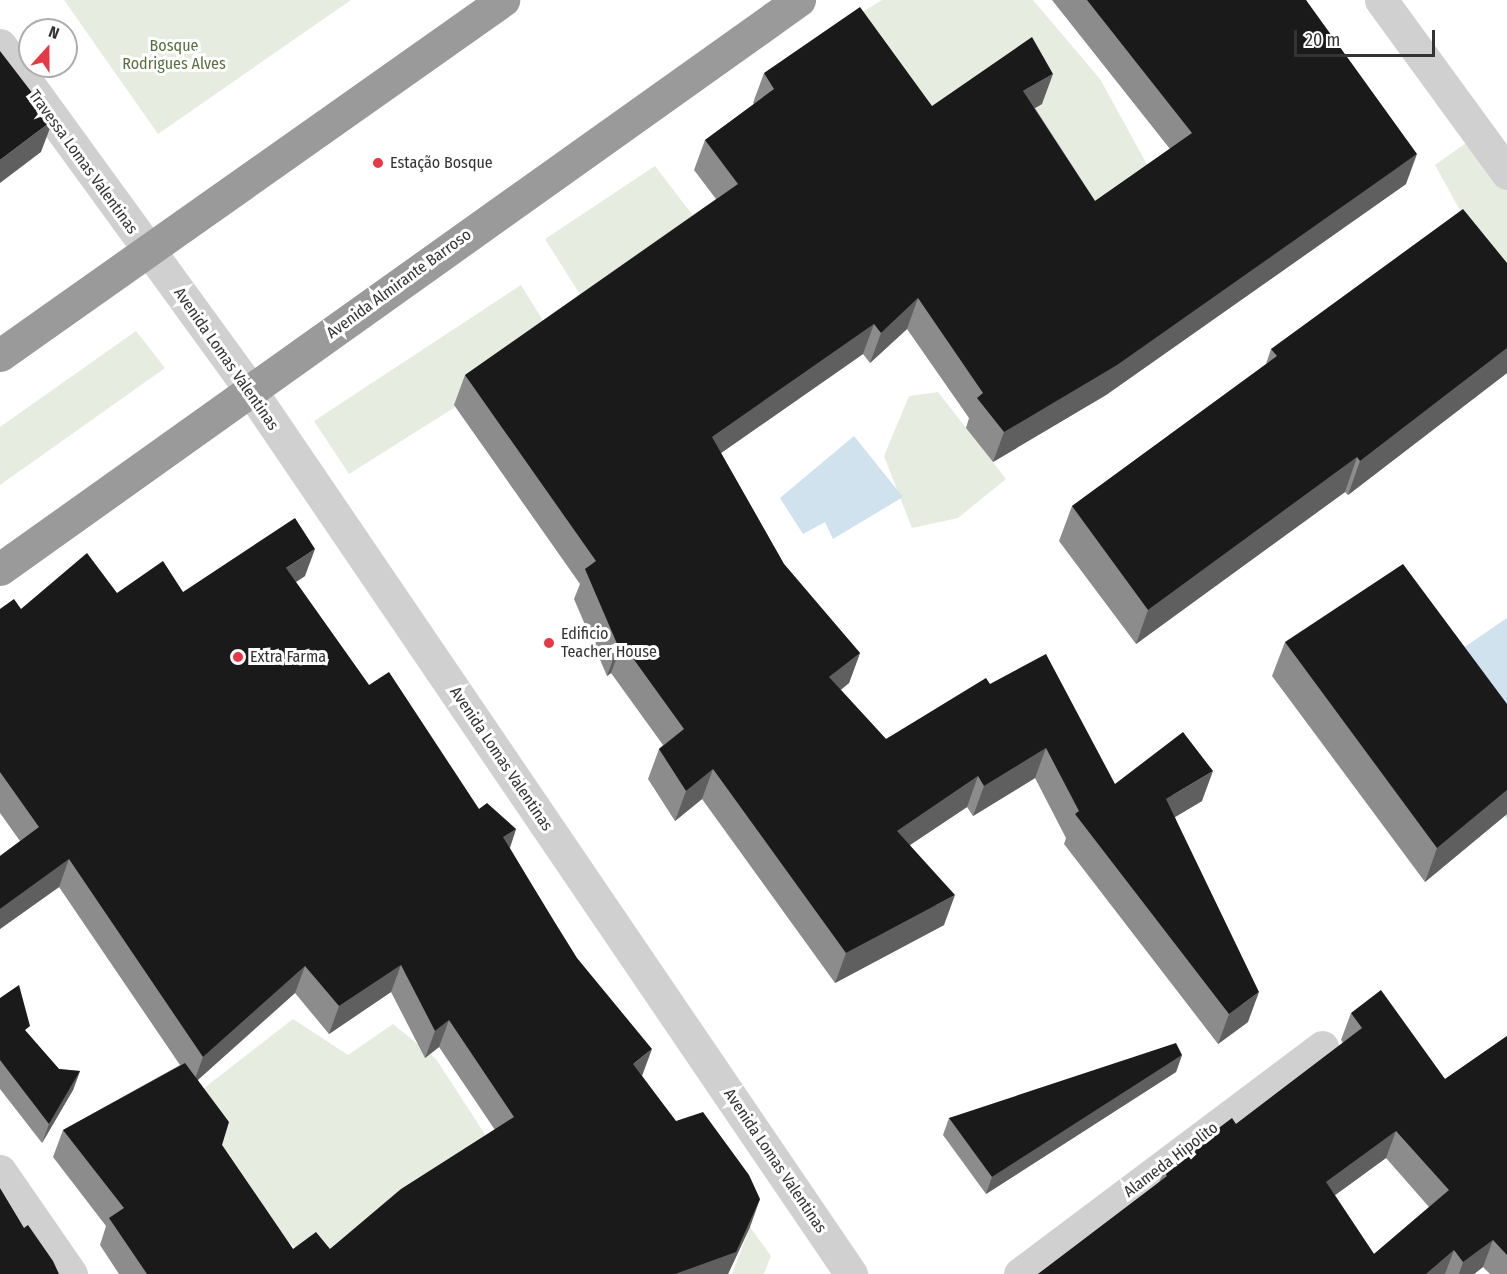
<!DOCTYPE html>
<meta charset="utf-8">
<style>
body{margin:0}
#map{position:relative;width:1507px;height:1274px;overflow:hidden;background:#fff;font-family:"Fira Sans Condensed",sans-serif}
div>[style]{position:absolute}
.green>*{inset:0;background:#e6ecdf}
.water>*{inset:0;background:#cfe2ee}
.minor>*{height:33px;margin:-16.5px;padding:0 16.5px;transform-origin:16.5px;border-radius:16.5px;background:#d0d0d0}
.highway>*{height:33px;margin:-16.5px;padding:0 16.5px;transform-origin:16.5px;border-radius:16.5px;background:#9a9a9a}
.wall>*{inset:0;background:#8c8c8c}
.shaded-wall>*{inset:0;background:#5f5f5f}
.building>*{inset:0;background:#1a1a1a}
.dots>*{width:16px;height:16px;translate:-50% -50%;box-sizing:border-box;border:3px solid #fff;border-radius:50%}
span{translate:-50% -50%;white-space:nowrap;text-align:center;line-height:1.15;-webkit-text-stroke:6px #fff;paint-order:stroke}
.park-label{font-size:16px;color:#56703f}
.street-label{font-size:16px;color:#333}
.poi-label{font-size:16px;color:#333}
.left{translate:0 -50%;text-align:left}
.north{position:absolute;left:18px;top:18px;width:60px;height:60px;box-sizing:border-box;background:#fff;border:2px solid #adadad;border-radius:50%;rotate:21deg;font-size:16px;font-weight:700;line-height:24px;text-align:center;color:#333}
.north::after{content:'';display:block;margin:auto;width:21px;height:27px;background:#e63946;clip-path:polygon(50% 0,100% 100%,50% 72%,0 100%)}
.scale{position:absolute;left:1294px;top:30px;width:141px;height:27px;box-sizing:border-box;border:3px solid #333;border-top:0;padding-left:8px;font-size:18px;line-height:21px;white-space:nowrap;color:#333;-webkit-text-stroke:4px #fff;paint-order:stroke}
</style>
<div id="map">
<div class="green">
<i style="clip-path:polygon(64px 0,351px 0,158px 134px)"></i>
<i style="clip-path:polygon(882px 0,1033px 0,1100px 79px,1150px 170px,990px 284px,840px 26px)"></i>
<i style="clip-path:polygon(1470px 140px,1507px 191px,1507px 295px,1435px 165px)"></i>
<i style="clip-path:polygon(655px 166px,694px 217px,583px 299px,545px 239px)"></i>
<i style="clip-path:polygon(521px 285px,557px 343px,349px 474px,314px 421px)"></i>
<i style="clip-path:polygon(136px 331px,165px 368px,0 485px,0 427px)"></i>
<i style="clip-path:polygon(938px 392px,1006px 479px,958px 518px,912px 528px,884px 456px,909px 396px)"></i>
<i style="clip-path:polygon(293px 1019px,348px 1055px,393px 1024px,436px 1059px,488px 1139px,329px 1274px,274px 1231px,190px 1099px)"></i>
<i style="clip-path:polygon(750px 1227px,771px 1256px,764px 1274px,732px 1274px)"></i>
</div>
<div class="water">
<i style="clip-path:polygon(854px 436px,903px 497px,833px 539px,825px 522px,803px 534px,780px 498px)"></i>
<i style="clip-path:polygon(1507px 618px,1507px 819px,1412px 683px)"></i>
</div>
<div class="minor">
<i style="left:1381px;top:0;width:214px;rotate:53.9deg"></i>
<i style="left:0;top:45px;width:427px;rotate:54deg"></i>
<i style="left:251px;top:391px;width:1068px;rotate:55.8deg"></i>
<i style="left:0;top:1171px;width:125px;rotate:55.4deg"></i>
<i style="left:1020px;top:1274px;width:378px;rotate:-36.9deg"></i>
</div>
<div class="highway">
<i style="left:0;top:355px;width:616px;rotate:-35.21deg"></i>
<i style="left:0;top:569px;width:981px;rotate:-35.46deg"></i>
</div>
<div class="wall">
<i style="clip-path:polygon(1052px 0,1306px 0,1406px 184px,1106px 395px,993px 462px,966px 428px,969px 418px,907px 329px,870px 363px,863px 354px,721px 453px,784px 564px,860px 653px,849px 683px,841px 690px,886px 739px,990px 684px,1115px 784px,1202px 801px,1175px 817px,1248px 1022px,1218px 1044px,1064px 844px,1066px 838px,1035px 778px,973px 816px,967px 807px,910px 845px,944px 925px,835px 983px,702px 799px,675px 821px,648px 779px,659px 749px,663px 745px,611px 673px,607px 676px,574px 599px,580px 584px,454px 405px,465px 375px,716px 199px,694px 170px,705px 140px,754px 104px,753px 103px,764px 73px,932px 106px,1042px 104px,1035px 108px,1095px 201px,1170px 149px)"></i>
<i style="clip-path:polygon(1507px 263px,1507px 373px,1348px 495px,1345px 492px,1136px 644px,1059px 541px,1072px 506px,1266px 364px,1271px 349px)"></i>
<i style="clip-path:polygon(evenodd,305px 576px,296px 582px,369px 685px,479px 809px,516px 829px,510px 848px,642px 1076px,750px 1227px,728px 1274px,119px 1274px,100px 1245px,106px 1226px,53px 1157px,63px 1130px,180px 1065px,59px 887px,0 929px,0 856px,20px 841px,0 813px,0 609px,21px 609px,117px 593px,183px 592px,305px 576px,391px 992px,425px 1058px,439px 1047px,495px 1130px,330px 1249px,293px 1249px,222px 1145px,198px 1080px,295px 993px,329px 1034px,391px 992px)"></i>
<i style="clip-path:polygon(1285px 642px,1507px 704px,1507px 814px,1425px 882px,1272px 676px)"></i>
<i style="clip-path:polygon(0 998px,27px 1033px,59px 1069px,80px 1071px,73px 1090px,42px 1143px,0 1089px)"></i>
<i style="clip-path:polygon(evenodd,1351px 1013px,1445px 1079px,1507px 1036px,1507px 1274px,1490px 1274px,1483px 1267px,1474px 1274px,1038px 1274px,1159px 1183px,1163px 1170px,1236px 1124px,1343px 1043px,1341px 1040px,1351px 1013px,1386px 1158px,1429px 1207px,1374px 1254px,1335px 1195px,1386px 1158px)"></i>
<i style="clip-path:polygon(1182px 1055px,1176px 1072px,986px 1194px,943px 1135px,949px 1118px)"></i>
</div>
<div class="shaded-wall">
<i style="clip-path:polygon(1053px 74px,1042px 104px,1012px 121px,1023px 91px)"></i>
<i style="clip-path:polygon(53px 120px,41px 152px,0 183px,0 160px)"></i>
<i style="clip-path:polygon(1417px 154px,1406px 184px,1106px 395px,993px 462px,1004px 432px)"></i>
<i style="clip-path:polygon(918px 298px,907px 329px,870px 363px,881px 333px)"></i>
<i style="clip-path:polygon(874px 324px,863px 354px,701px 467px,712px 437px)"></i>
<i style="clip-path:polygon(1507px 348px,1507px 373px,1348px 495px,1360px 461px)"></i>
<i style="clip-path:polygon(1357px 457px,1345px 492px,1136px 644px,1148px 610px)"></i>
<i style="clip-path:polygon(315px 549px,305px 576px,276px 595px,286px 568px)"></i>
<i style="clip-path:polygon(622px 643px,611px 673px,607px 676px,618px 646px)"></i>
<i style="clip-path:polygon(860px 653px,849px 683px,818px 707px,829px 677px)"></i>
<i style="clip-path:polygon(1046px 748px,1035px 778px,973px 816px,984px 786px)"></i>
<i style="clip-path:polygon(713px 769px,702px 799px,675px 821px,686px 791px)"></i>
<i style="clip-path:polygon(1213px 771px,1202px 801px,1155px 829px,1166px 799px)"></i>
<i style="clip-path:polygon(978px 776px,967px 807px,886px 861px,897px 831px)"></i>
<i style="clip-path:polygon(1507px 790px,1507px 814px,1425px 882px,1437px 848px)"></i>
<i style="clip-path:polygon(516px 829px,507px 856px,503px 837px)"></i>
<i style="clip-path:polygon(69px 859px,59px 887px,0 929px,0 909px)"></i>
<i style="clip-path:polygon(955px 895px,944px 925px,835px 983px,846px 953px)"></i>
<i style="clip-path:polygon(401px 965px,391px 992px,329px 1034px,339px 1006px)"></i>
<i style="clip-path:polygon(305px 966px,295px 993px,193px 1084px,203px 1057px)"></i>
<i style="clip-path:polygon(1259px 992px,1248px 1022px,1218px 1044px,1229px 1014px)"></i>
<i style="clip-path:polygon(449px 1020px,439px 1047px,425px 1058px,435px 1031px)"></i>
<i style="clip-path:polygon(652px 1049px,642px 1076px,633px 1064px)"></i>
<i style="clip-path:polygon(1182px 1055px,1176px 1072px,986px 1194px,992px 1177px)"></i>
<i style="clip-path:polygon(80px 1071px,73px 1090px,42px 1143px,49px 1124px)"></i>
<i style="clip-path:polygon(1396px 1131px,1386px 1158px,1316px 1209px,1326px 1182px)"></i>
<i style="clip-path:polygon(760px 1199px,750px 1227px,728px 1274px,675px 1274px)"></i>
<i style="clip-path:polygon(1493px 1240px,1483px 1267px,1474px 1274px,1459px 1274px,1463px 1262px)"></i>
<i style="clip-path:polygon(1454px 1250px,1445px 1274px,1426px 1274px)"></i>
</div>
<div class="building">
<i style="clip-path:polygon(1087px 0,1306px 0,1417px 154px,1117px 365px,1004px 432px,977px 398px,983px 393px,918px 298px,881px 333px,874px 324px,712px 437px,784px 564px,860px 653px,829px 677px,886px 739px,986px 678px,990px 684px,1046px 654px,1115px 784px,1183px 732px,1213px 771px,1166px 799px,1259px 992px,1229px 1014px,1075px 814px,1079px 811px,1046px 748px,984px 786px,978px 776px,897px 831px,955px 895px,846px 953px,713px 769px,686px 791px,659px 749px,684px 729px,622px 643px,618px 646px,585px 569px,596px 561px,465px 375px,738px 184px,705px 140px,774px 89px,764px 73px,860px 7px,932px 106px,1032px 37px,1053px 74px,1023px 91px,1095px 201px,1192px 133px)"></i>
<i style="clip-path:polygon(0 51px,53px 120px,0 160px)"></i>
<i style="clip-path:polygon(1463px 209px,1507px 263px,1507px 348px,1360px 461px,1357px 457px,1148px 610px,1072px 506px,1277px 356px,1271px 349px)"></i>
<i style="clip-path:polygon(295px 518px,315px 549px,286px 568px,369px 685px,389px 672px,479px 809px,487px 803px,516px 829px,503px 837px,554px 921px,577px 958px,652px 1049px,633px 1064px,676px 1121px,703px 1112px,749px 1175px,760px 1199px,736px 1252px,675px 1274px,147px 1274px,109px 1218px,124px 1208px,63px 1130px,185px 1063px,229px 1122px,222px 1145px,293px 1249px,316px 1232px,330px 1249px,401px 1189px,514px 1117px,449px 1020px,435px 1031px,401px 965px,339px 1006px,305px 966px,203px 1057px,69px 859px,0 909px,0 856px,39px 827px,0 772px,0 609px,14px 599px,21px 609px,87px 553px,117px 593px,163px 561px,183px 592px)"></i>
<i style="clip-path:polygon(1403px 564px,1507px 704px,1507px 790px,1437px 848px,1285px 642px)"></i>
<i style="clip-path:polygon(19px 985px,30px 1026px,25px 1030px,59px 1069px,80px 1071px,49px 1124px,0 1060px,0 998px)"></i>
<i style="clip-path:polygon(evenodd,1381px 990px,1445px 1079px,1507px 1036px,1507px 1255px,1493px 1240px,1463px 1262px,1454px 1250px,1426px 1274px,1038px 1274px,1167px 1176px,1163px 1170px,1232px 1118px,1236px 1124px,1362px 1028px,1351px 1013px,1381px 990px,1396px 1131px,1449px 1190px,1374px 1254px,1326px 1182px,1396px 1131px)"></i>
<i style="clip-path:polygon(1176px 1043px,1182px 1055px,992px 1177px,949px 1118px)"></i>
<i style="clip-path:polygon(0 1188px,24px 1228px,28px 1225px,53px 1261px,59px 1274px,0 1274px)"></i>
</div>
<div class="dots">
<i style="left:378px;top:163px;background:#e63946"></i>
<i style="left:549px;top:643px;background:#e63946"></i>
<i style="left:238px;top:657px;background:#e63946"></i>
</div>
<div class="park-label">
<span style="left:174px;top:55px">Bosque<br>Rodrigues Alves</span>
</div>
<div class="street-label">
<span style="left:83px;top:162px;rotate:54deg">Travessa Lomas Valentinas</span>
<span style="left:399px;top:284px;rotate:-36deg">Avenida Almirante Barroso</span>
<span style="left:226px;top:359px;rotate:55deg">Avenida Lomas Valentinas</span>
<span style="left:501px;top:759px;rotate:56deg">Avenida Lomas Valentinas</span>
<span style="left:1171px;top:1160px;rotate:-37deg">Alameda Hipolito</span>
<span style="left:775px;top:1161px;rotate:56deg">Avenida Lomas Valentinas</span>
</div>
<div class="poi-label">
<span class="left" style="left:390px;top:163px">Estação Bosque</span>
<span class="left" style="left:561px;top:643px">Edificio<br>Teacher House</span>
<span class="left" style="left:250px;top:657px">Extra Farma</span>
</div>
<div class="north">N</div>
<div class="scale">20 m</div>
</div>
